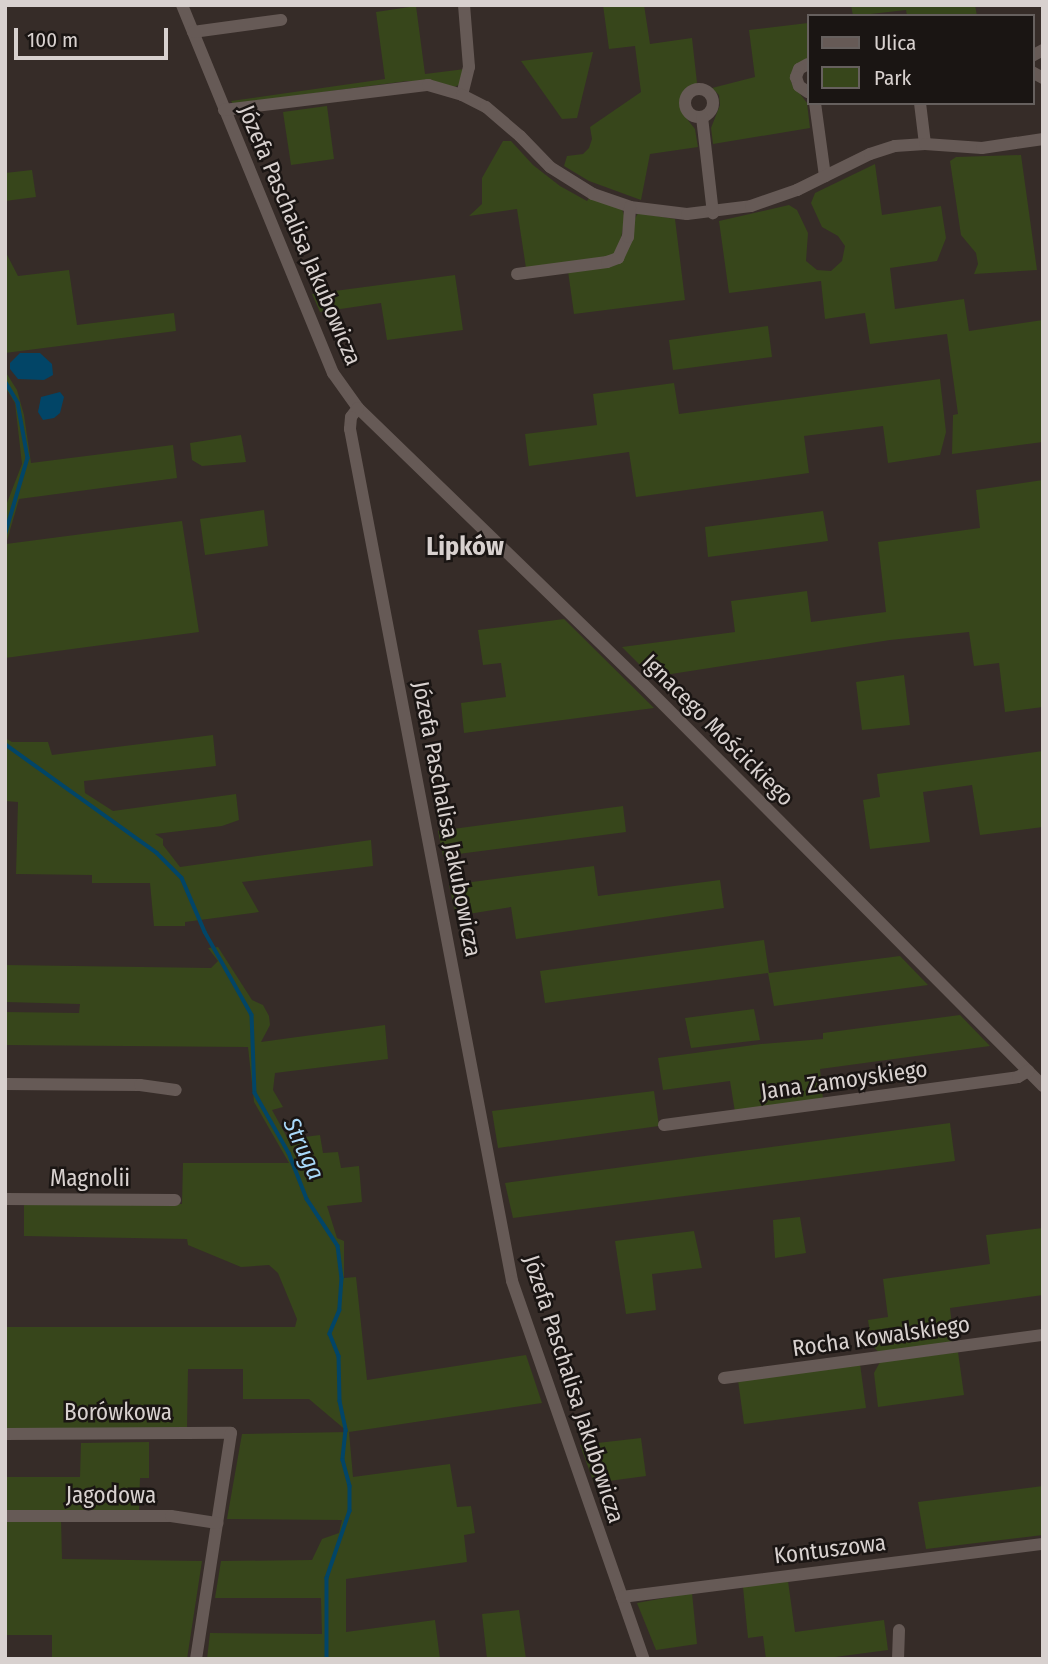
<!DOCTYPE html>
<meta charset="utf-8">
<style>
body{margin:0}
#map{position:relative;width:1048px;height:1664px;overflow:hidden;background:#362c28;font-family:"Fira Sans Condensed",sans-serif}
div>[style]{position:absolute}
.green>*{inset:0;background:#37461b}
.water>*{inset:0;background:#024567}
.stream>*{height:3.5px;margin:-1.75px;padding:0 1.75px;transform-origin:1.75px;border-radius:1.75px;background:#024567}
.minor>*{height:12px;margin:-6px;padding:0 6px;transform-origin:6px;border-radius:6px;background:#665a56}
.minor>.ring{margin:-6px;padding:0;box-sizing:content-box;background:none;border:12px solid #665a56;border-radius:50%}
span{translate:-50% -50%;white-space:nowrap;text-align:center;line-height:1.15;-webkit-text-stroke:5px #1a1513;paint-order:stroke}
.street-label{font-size:23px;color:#d8d1cf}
.water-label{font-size:24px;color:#a9d9fa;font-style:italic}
.quarter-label{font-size:26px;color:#d8d1cf;font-weight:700}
.frame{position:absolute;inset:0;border:7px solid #d8d1cf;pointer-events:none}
.legend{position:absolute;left:807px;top:14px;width:228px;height:91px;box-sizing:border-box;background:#1a1513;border:2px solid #66605e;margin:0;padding:9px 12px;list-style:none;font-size:21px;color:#d8d1cf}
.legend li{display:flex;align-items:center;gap:14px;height:35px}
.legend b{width:35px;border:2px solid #66605e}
.scale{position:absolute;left:14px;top:28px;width:154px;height:32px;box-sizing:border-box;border:4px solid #d8d1cf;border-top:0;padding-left:9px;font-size:21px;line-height:24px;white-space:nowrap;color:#d8d1cf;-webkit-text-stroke:5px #1a1513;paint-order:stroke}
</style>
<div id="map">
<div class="green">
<i style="clip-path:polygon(603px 5px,644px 5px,650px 44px,692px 38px,697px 83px,684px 91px,680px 103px,683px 114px,695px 129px,698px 147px,650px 154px,641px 200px,589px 181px,564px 166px,567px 156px,583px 154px,589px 148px,592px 139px,590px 127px,641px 92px,635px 46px,609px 49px)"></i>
<i style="clip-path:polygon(851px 5px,975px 5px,977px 16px,907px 16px,906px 10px,853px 16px)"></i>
<i style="clip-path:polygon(416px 6px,425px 74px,465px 69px,460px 84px,455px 87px,407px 81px,233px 104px,231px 101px,385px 79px,376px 12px)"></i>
<i style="clip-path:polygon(808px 23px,808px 59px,791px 82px,807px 103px,810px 128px,713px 144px,711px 128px,720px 105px,719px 95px,712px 88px,755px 77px,749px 30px)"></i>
<i style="clip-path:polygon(593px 52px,577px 118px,562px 119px,521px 61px)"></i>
<i style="clip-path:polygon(327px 106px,334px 159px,291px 165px,283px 112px)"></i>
<i style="clip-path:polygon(503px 141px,511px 141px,533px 165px,560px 186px,587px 201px,590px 197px,622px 209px,625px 218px,619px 248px,611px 257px,526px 268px,517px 209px,469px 216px,482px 204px,482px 178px)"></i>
<i style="clip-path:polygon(1021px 155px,1037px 270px,974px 274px,978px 264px,976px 253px,961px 235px,950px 161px,956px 157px)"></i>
<i style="clip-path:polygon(875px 164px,882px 215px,941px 206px,946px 238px,937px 261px,890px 268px,895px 309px,964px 299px,969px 331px,1043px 320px,1043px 442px,952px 454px,953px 415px,958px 414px,947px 334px,870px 344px,865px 313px,825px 319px,821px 281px,729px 293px,719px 221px,789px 205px,797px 210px,808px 233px,806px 261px,817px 270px,831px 271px,842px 261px,845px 246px,838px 236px,822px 227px,811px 203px,815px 193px)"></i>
<i style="clip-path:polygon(32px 170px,36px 197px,5px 201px,5px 173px)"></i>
<i style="clip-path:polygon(638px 213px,675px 219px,685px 300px,574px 314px,568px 271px,609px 266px)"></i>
<i style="clip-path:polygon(5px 251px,18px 276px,69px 270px,77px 325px,174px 313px,176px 331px,5px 353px)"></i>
<i style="clip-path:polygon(455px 275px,463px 330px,387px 340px,381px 303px,320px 312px,312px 294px)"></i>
<i style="clip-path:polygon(768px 326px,772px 357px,673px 370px,669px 340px)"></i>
<i style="clip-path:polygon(5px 371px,17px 390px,24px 415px,31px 463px,173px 445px,177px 478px,19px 499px,6px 544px,182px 521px,199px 632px,5px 658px,5px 508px,22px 464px,15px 403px,5px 387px)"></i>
<i style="clip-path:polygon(940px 379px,946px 432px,940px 455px,888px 463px,883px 426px,804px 436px,809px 473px,636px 497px,629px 452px,529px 466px,525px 434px,597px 425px,593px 394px,674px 383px,679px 414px)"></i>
<i style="clip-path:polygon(241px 435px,246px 462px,202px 466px,192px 460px,190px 443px)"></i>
<i style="clip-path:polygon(1043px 480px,1043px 707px,1005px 712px,999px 663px,974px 666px,969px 632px,890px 640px,652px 677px,622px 647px,735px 632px,731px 601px,807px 591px,811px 622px,886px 612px,878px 542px,980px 528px,976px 490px)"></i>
<i style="clip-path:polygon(264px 510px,268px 546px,205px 555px,200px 519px)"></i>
<i style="clip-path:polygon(823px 511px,828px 541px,708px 557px,705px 527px)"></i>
<i style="clip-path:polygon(564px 619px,654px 708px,464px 733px,461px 703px,506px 697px,501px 663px,483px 665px,478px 630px)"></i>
<i style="clip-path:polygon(904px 675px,910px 725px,862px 730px,856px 682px)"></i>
<i style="clip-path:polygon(213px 735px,216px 766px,84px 781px,85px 793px,113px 811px,236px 794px,239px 820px,222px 826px,155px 834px,163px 839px,163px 845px,180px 867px,371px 840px,373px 866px,242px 882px,259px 912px,185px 922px,185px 926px,154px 926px,150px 883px,92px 883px,92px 875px,16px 874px,18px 802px,5px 801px,5px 738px,12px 742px,48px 742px,52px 755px)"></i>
<i style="clip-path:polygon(1043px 751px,1043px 827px,980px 835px,972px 785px,923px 792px,930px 842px,870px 849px,863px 800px,880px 797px,877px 774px)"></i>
<i style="clip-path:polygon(623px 806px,626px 832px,443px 856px,438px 831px)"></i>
<i style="clip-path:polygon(594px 866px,598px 896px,720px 880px,724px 908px,516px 939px,511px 907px,456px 916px,449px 885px)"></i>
<i style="clip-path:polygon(764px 940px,769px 973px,900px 956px,928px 985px,774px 1006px,768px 973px,545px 1003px,540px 971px)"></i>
<i style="clip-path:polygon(218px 947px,252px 1000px,263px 1005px,269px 1016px,270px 1025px,261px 1042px,385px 1025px,388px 1059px,275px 1073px,273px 1090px,283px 1107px,272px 1110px,288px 1139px,320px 1135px,323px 1153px,338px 1152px,341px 1168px,359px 1166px,362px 1202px,327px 1206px,337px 1238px,344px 1241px,344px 1278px,356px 1277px,367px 1380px,526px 1355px,542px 1403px,349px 1432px,353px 1477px,450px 1464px,457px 1507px,471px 1506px,475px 1533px,464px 1535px,467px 1562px,346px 1579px,346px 1632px,435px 1620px,440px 1659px,207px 1659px,210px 1633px,322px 1634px,321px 1598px,215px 1598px,221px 1561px,312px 1560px,322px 1539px,339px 1533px,342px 1520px,227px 1519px,242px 1434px,348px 1432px,309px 1399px,243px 1399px,243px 1369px,188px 1369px,187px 1428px,5px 1428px,5px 1327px,295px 1327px,297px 1319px,278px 1273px,269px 1265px,241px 1267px,188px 1245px,187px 1239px,24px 1236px,24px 1203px,182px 1204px,183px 1163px,289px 1163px,254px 1102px,248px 1047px,5px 1045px,5px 1012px,79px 1013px,80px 1004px,5px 1002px,5px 965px,211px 968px,218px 961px,208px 948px)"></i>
<i style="clip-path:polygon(754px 1009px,760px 1040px,691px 1048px,685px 1018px)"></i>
<i style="clip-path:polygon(960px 1015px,990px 1046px,820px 1069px,823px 1099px,735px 1112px,730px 1081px,663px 1090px,658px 1058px,761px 1044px,823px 1039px,823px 1033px)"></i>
<i style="clip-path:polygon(654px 1091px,659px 1126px,498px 1148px,492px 1111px)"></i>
<i style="clip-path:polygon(950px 1123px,955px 1161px,513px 1218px,505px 1183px)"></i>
<i style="clip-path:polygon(800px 1217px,806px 1253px,775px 1258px,773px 1220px)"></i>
<i style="clip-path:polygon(1043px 1228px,1043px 1295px,950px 1308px,954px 1343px,880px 1353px,872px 1346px,868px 1320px,888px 1317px,883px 1279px,990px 1264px,986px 1235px)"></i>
<i style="clip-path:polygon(694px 1231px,702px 1268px,652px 1274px,656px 1310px,626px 1314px,615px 1241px)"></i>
<i style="clip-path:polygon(958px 1352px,964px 1395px,878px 1407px,874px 1373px,880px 1362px)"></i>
<i style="clip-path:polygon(860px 1364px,866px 1408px,744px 1424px,738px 1380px)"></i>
<i style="clip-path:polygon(641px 1438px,646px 1476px,594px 1483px,580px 1445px)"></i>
<i style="clip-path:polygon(149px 1442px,149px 1478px,140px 1478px,139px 1512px,5px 1512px,5px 1477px,80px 1477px,81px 1443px)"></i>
<i style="clip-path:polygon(1043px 1486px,1043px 1535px,926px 1549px,918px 1502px)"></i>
<i style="clip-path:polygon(61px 1519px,62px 1559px,202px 1561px,187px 1659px,52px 1659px,52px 1635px,5px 1635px,5px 1520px)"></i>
<i style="clip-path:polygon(788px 1581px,795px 1632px,884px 1620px,888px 1650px,820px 1659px,766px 1659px,763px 1636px,748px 1638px,743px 1587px)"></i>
<i style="clip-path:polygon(692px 1593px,697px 1644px,656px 1650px,637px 1603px)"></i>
<i style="clip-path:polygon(519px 1610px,526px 1659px,487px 1659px,482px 1614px)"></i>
</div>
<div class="water">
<i style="clip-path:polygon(20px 353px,40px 353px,52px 364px,53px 375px,44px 380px,18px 379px,10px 369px,10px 363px)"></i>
<i style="clip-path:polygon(60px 392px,64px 397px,60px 413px,54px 418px,43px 420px,38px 412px,41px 397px)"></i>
</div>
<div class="stream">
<i style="left:5px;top:381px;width:26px;rotate:59deg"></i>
<i style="left:18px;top:403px;width:56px;rotate:79.7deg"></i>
<i style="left:28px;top:458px;width:81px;rotate:106.4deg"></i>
<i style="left:5px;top:744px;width:187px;rotate:35.6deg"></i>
<i style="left:157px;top:853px;width:35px;rotate:45deg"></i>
<i style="left:182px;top:878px;width:59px;rotate:66.9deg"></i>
<i style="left:205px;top:932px;width:95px;rotate:60.5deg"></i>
<i style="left:252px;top:1015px;width:78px;rotate:87.8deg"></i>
<i style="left:255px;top:1093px;width:69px;rotate:60.5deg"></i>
<i style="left:289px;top:1153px;width:49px;rotate:68.6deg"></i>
<i style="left:307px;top:1199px;width:56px;rotate:56.6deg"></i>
<i style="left:338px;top:1246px;width:32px;rotate:83deg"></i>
<i style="left:342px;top:1278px;width:32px;rotate:94deg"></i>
<i style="left:340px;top:1310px;width:26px;rotate:113deg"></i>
<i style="left:330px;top:1334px;width:24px;rotate:68deg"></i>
<i style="left:339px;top:1356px;width:45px;rotate:88.7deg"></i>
<i style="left:340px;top:1401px;width:30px;rotate:78deg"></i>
<i style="left:346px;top:1430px;width:30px;rotate:96deg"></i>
<i style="left:343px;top:1460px;width:27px;rotate:75deg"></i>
<i style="left:350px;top:1486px;width:25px;rotate:90deg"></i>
<i style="left:350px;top:1511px;width:71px;rotate:108.9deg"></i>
<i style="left:327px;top:1578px;width:81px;rotate:90deg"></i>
</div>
<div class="minor">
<i style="left:182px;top:5px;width:398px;rotate:67.7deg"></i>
<i style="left:333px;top:373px;width:43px;rotate:54.5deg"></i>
<i style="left:358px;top:408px;width:398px;rotate:44.1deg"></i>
<i style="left:644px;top:685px;width:566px;rotate:45.14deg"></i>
<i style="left:193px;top:32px;width:89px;rotate:-7.8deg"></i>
<i style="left:1032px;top:56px;width:13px;rotate:-29deg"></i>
<i style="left:808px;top:64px;width:10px;rotate:151deg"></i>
<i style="left:799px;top:69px;width:9px;rotate:111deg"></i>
<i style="left:796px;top:77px;width:9px;rotate:72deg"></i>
<i style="left:799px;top:86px;width:11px;rotate:34deg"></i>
<i style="left:1032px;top:72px;width:13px;rotate:29deg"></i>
<i class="ring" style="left:685px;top:89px;width:16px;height:16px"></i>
<i style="left:462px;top:95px;width:29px;rotate:-76deg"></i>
<i style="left:469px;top:67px;width:62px;rotate:-94.6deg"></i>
<i style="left:815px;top:103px;width:74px;rotate:82.2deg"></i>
<i style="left:920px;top:103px;width:41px;rotate:83deg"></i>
<i style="left:224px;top:110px;width:206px;rotate:-7deg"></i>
<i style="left:428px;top:85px;width:35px;rotate:16deg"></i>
<i style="left:462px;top:95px;width:27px;rotate:27deg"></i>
<i style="left:486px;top:107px;width:45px;rotate:40.5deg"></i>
<i style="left:520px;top:136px;width:43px;rotate:45.9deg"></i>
<i style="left:550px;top:167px;width:51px;rotate:32.1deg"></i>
<i style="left:593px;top:194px;width:39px;rotate:19deg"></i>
<i style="left:630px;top:207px;width:57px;rotate:7deg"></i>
<i style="left:687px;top:214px;width:64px;rotate:-7.1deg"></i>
<i style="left:751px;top:206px;width:49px;rotate:-19.2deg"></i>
<i style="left:797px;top:190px;width:81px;rotate:-26.3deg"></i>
<i style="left:870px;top:154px;width:26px;rotate:-18deg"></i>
<i style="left:895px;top:146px;width:30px;rotate:-4deg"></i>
<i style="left:925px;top:144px;width:57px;rotate:4deg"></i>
<i style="left:982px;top:148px;width:62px;rotate:-8.4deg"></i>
<i style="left:702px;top:117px;width:97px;rotate:83.5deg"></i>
<i style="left:517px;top:274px;width:91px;rotate:-7.6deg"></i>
<i style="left:607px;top:262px;width:12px;rotate:-20deg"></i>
<i style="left:618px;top:258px;width:23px;rotate:-65deg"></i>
<i style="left:628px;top:237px;width:30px;rotate:-86deg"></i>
<i style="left:358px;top:408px;width:11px;rotate:128deg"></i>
<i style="left:351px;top:417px;width:12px;rotate:95deg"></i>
<i style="left:350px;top:429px;width:867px;rotate:79.23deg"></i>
<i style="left:512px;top:1281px;width:400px;rotate:70.8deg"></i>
<i style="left:5px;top:1084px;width:135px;rotate:0.4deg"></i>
<i style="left:140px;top:1085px;width:36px;rotate:8deg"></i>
<i style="left:664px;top:1125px;width:357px;rotate:-7.7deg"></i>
<i style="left:1018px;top:1077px;width:12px;rotate:-31deg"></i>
<i style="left:5px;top:1199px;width:170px;rotate:0.3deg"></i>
<i style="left:724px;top:1378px;width:322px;rotate:-7.7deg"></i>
<i style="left:5px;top:1434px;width:226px;rotate:-0.3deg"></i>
<i style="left:231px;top:1433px;width:229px;rotate:98.8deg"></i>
<i style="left:5px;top:1516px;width:166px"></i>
<i style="left:171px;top:1516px;width:47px;rotate:8.7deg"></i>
<i style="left:622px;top:1597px;width:424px;rotate:-7.2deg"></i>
<i style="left:898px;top:1659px;width:29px;rotate:-88deg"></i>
</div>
<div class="street-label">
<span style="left:300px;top:235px;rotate:67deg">Józefa Paschalisa Jakubowicza</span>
<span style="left:718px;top:730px;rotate:45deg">Ignacego Mościckiego</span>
<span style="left:447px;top:819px;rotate:79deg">Józefa Paschalisa Jakubowicza</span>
<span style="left:844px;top:1080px;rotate:-8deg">Jana Zamoyskiego</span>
<span style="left:90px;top:1178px">Magnolii</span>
<span style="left:881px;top:1336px;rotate:-8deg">Rocha Kowalskiego</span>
<span style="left:574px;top:1389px;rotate:72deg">Józefa Paschalisa Jakubowicza</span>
<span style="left:118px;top:1412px">Borówkowa</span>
<span style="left:111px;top:1495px">Jagodowa</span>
<span style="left:830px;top:1549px;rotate:-7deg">Kontuszowa</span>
</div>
<div class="water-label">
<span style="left:303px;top:1149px;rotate:65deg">Struga</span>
</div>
<div class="quarter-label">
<span style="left:465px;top:547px">Lipków</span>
</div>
<div class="frame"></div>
<ul class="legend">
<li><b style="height:9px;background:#665a56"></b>Ulica</li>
<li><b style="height:19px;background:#37461b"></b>Park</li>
</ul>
<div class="scale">100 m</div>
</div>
